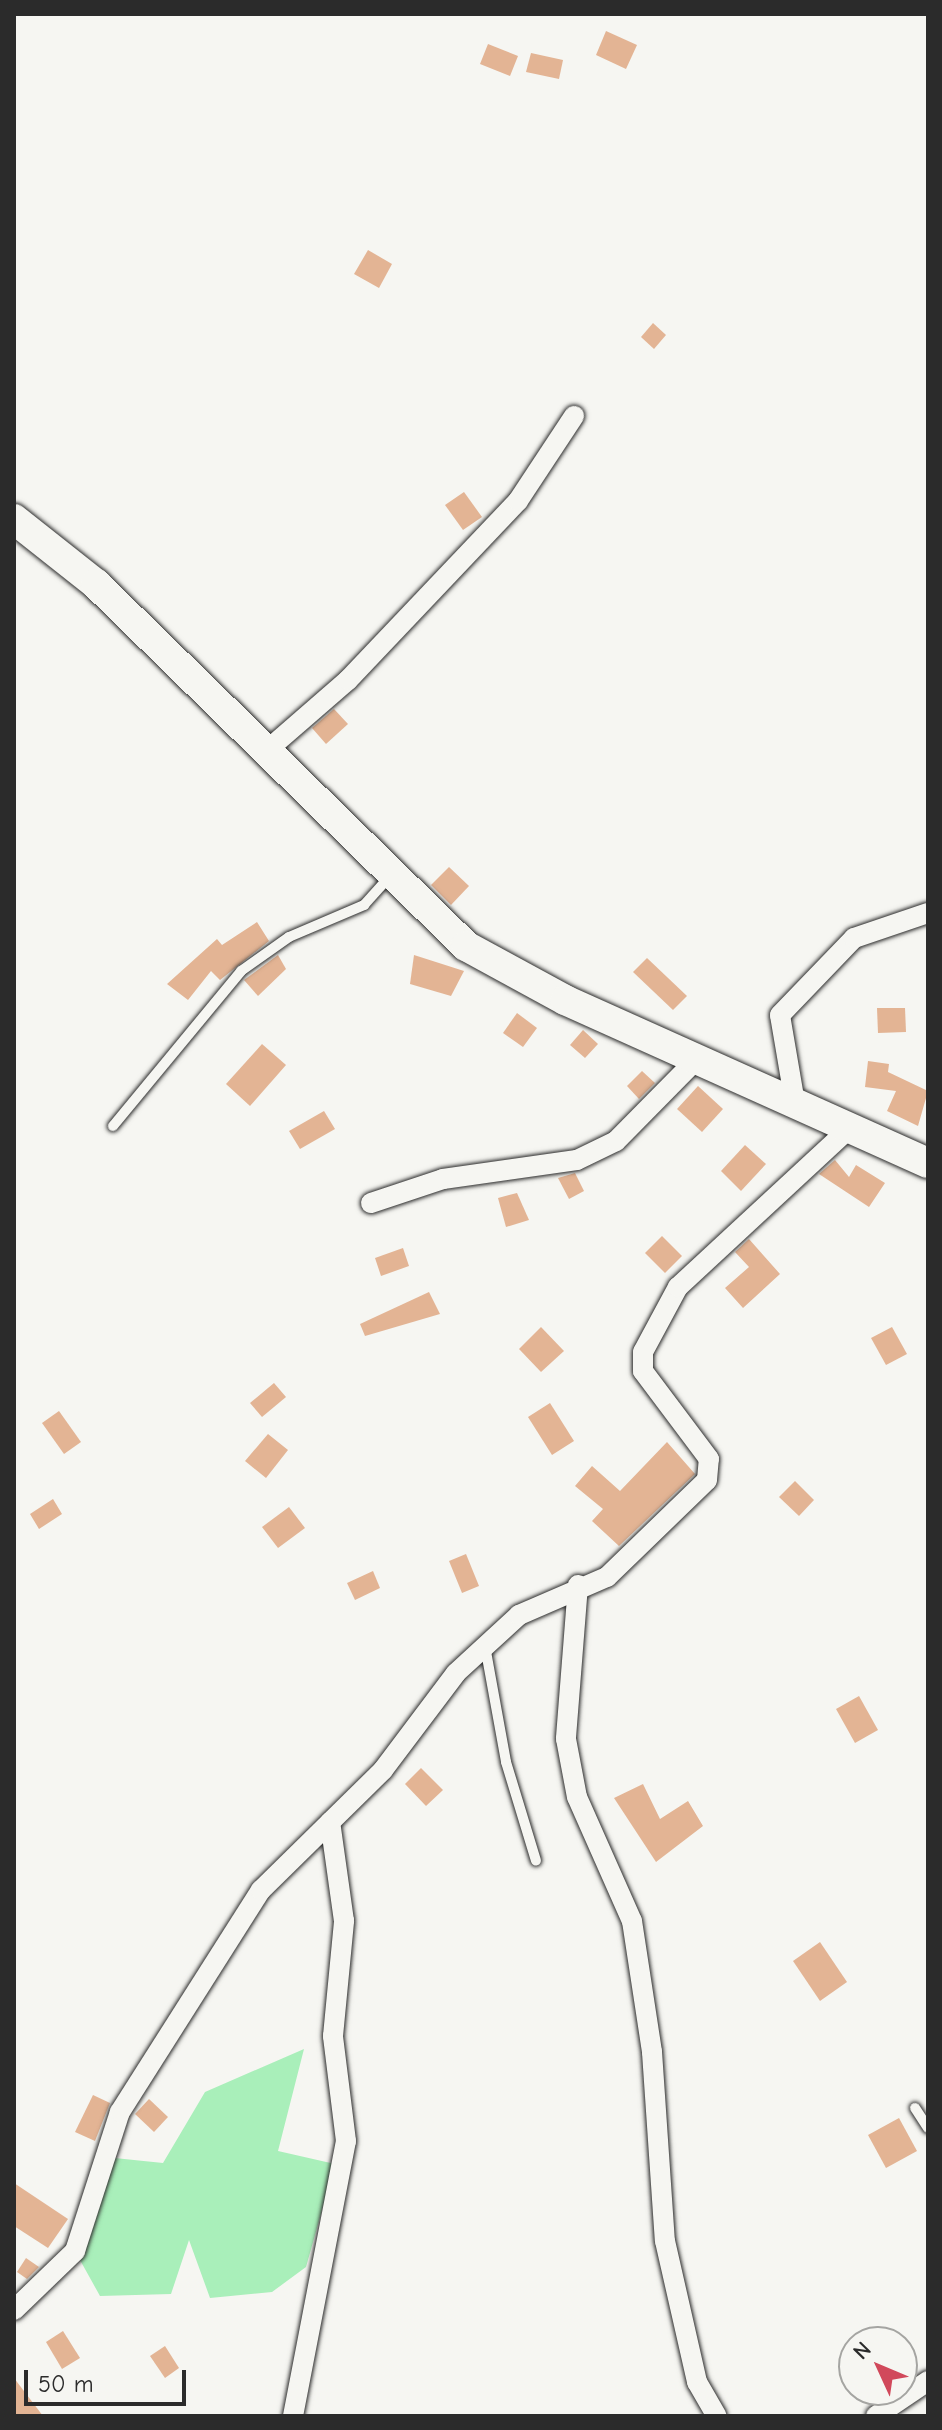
<!DOCTYPE html>
<style>
body{margin:0}
#map{position:relative;width:942px;height:2430px;overflow:hidden;background:#f6f6f2;font-family:"Comic Neue",sans-serif}
div>[style]{position:absolute}
.green>*{inset:0;background:#a9efba}
.building>*{inset:0;background:#e3b494}
.roads{filter:drop-shadow(0 0 2px #2b2b2b) drop-shadow(0 0 2px #2b2b2b)}
.service>*{height:10px;margin:-5px;padding:0 5px;transform-origin:5px;border-radius:5px;background:#f6f6f2}
.minor>*{height:20px;margin:-10px;padding:0 10px;transform-origin:10px;border-radius:10px;background:#f6f6f2}
.secondary>*{height:30px;margin:-15px;padding:0 15px;transform-origin:15px;border-radius:15px;background:#f6f6f2}
span{translate:-50% -50%;white-space:nowrap;text-align:center;line-height:1.15;-webkit-text-stroke:7px #f6f6f2;paint-order:stroke}
.frame{position:absolute;inset:0;border:16px solid #2b2b2b;pointer-events:none}
.north{position:absolute;left:838px;top:2326px;width:80px;height:80px;box-sizing:border-box;background:#f6f6f2;border:2px solid #a5a5a2;border-radius:50%;rotate:314deg;font-size:22px;font-weight:700;line-height:32px;text-align:center;color:#2b2b2b}
.north::after{content:'';display:block;margin:auto;width:28px;height:36px;background:#d1495b;clip-path:polygon(50% 0,100% 100%,50% 72%,0 100%)}
.scale{position:absolute;left:24px;top:2370px;width:162px;height:36px;box-sizing:border-box;border:4px solid #2b2b2b;border-top:0;padding-left:10px;font-size:24px;line-height:28px;white-space:nowrap;color:#2b2b2b;-webkit-text-stroke:6px #f6f6f2;paint-order:stroke}
</style>
<div id="map">
<div class="green">
<i style="clip-path:polygon(304px 2049px,278px 2151px,335px 2164px,306px 2267px,272px 2292px,210px 2298px,189px 2240px,171px 2294px,100px 2296px,75px 2251px,105px 2157px,163px 2163px,205px 2092px)"></i>
</div>
<div class="building">
<i style="clip-path:polygon(606px 31px,637px 45px,626px 69px,596px 55px)"></i>
<i style="clip-path:polygon(488px 44px,518px 56px,510px 76px,480px 64px)"></i>
<i style="clip-path:polygon(531px 53px,563px 60px,559px 79px,526px 72px)"></i>
<i style="clip-path:polygon(368px 250px,392px 264px,379px 288px,354px 274px)"></i>
<i style="clip-path:polygon(653px 323px,666px 335px,654px 349px,641px 337px)"></i>
<i style="clip-path:polygon(464px 492px,482px 517px,463px 530px,445px 505px)"></i>
<i style="clip-path:polygon(334px 709px,348px 724px,326px 744px,312px 728px)"></i>
<i style="clip-path:polygon(449px 867px,469px 886px,451px 905px,431px 885px)"></i>
<i style="clip-path:polygon(257px 922px,269px 941px,220px 980px,211px 971px,188px 1000px,167px 984px,217px 939px,222px 945px)"></i>
<i style="clip-path:polygon(278px 955px,286px 969px,258px 996px,244px 980px)"></i>
<i style="clip-path:polygon(414px 955px,464px 971px,451px 996px,410px 984px)"></i>
<i style="clip-path:polygon(647px 958px,687px 996px,673px 1010px,633px 972px)"></i>
<i style="clip-path:polygon(877px 1008px,905px 1008px,906px 1032px,878px 1033px)"></i>
<i style="clip-path:polygon(517px 1013px,537px 1028px,523px 1047px,503px 1033px)"></i>
<i style="clip-path:polygon(583px 1030px,598px 1044px,585px 1058px,570px 1045px)"></i>
<i style="clip-path:polygon(262px 1044px,286px 1065px,250px 1106px,226px 1084px)"></i>
<i style="clip-path:polygon(868px 1061px,889px 1064px,888px 1072px,928px 1091px,918px 1126px,887px 1111px,896px 1091px,865px 1087px)"></i>
<i style="clip-path:polygon(642px 1071px,655px 1083px,639px 1099px,627px 1086px)"></i>
<i style="clip-path:polygon(698px 1086px,723px 1109px,702px 1132px,677px 1109px)"></i>
<i style="clip-path:polygon(324px 1111px,335px 1129px,300px 1149px,289px 1131px)"></i>
<i style="clip-path:polygon(745px 1145px,766px 1164px,741px 1191px,721px 1171px)"></i>
<i style="clip-path:polygon(835px 1160px,849px 1177px,856px 1165px,885px 1183px,869px 1207px,819px 1174px)"></i>
<i style="clip-path:polygon(575px 1173px,584px 1191px,569px 1199px,558px 1178px)"></i>
<i style="clip-path:polygon(517px 1193px,529px 1220px,506px 1227px,498px 1198px)"></i>
<i style="clip-path:polygon(662px 1236px,682px 1256px,665px 1273px,645px 1253px)"></i>
<i style="clip-path:polygon(749px 1239px,780px 1274px,743px 1308px,725px 1288px,749px 1267px,735px 1252px)"></i>
<i style="clip-path:polygon(403px 1248px,409px 1266px,381px 1276px,375px 1258px)"></i>
<i style="clip-path:polygon(429px 1292px,440px 1314px,365px 1336px,360px 1324px)"></i>
<i style="clip-path:polygon(541px 1327px,564px 1351px,541px 1372px,519px 1349px)"></i>
<i style="clip-path:polygon(892px 1327px,907px 1354px,886px 1365px,871px 1338px)"></i>
<i style="clip-path:polygon(274px 1383px,286px 1397px,262px 1417px,250px 1403px)"></i>
<i style="clip-path:polygon(550px 1403px,574px 1441px,552px 1455px,528px 1417px)"></i>
<i style="clip-path:polygon(59px 1411px,81px 1442px,64px 1454px,42px 1423px)"></i>
<i style="clip-path:polygon(268px 1434px,288px 1450px,266px 1478px,245px 1461px)"></i>
<i style="clip-path:polygon(667px 1442px,695px 1474px,619px 1546px,592px 1521px,603px 1509px,575px 1486px,592px 1466px,620px 1491px)"></i>
<i style="clip-path:polygon(795px 1481px,814px 1500px,799px 1516px,779px 1497px)"></i>
<i style="clip-path:polygon(53px 1499px,62px 1514px,39px 1529px,30px 1514px)"></i>
<i style="clip-path:polygon(289px 1507px,305px 1528px,278px 1548px,262px 1527px)"></i>
<i style="clip-path:polygon(466px 1554px,479px 1586px,462px 1593px,449px 1561px)"></i>
<i style="clip-path:polygon(373px 1571px,380px 1588px,355px 1600px,347px 1583px)"></i>
<i style="clip-path:polygon(859px 1696px,878px 1730px,855px 1743px,836px 1709px)"></i>
<i style="clip-path:polygon(421px 1768px,443px 1790px,426px 1806px,405px 1784px)"></i>
<i style="clip-path:polygon(643px 1784px,660px 1819px,688px 1801px,703px 1826px,656px 1862px,614px 1798px)"></i>
<i style="clip-path:polygon(820px 1942px,847px 1982px,820px 2001px,793px 1961px)"></i>
<i style="clip-path:polygon(93px 2095px,110px 2103px,95px 2141px,75px 2132px)"></i>
<i style="clip-path:polygon(149px 2099px,168px 2117px,154px 2132px,135px 2114px)"></i>
<i style="clip-path:polygon(899px 2118px,917px 2151px,886px 2168px,868px 2135px)"></i>
<i style="clip-path:polygon(14px 2183px,68px 2219px,48px 2248px,14px 2226px)"></i>
<i style="clip-path:polygon(26px 2258px,39px 2267px,27px 2279px,17px 2272px)"></i>
<i style="clip-path:polygon(63px 2331px,80px 2358px,62px 2369px,46px 2342px)"></i>
<i style="clip-path:polygon(165px 2346px,179px 2368px,165px 2378px,150px 2356px)"></i>
<i style="clip-path:polygon(14px 2378px,43px 2416px,14px 2416px)"></i>
</div>
<div class="roads">
<div class="service">
<i style="left:113px;top:1126px;width:201px;rotate:-50.4deg"></i>
<i style="left:241px;top:971px;width:59px;rotate:-35.3deg"></i>
<i style="left:289px;top:937px;width:82px;rotate:-23.1deg"></i>
<i style="left:364px;top:905px;width:39px;rotate:-48deg"></i>
<i style="left:485px;top:1646px;width:118px;rotate:79.7deg"></i>
<i style="left:506px;top:1762px;width:103px;rotate:73.1deg"></i>
<i style="left:915px;top:2108px;width:24px;rotate:57deg"></i>
</div>
<div class="minor">
<i style="left:264px;top:753px;width:111px;rotate:-41deg"></i>
<i style="left:348px;top:680px;width:247px;rotate:-46.5deg"></i>
<i style="left:518px;top:501px;width:102px;rotate:-56.6deg"></i>
<i style="left:795px;top:1103px;width:89px;rotate:-99.7deg"></i>
<i style="left:780px;top:1015px;width:107px;rotate:-46.1deg"></i>
<i style="left:854px;top:938px;width:78px;rotate:-18.7deg"></i>
<i style="left:371px;top:1203px;width:76px;rotate:-18.4deg"></i>
<i style="left:443px;top:1179px;width:135px;rotate:-8.1deg"></i>
<i style="left:577px;top:1160px;width:43px;rotate:-26deg"></i>
<i style="left:616px;top:1141px;width:115px;rotate:-45.4deg"></i>
<i style="left:578px;top:1585px;width:154px;rotate:94.5deg"></i>
<i style="left:566px;top:1739px;width:59px;rotate:79.3deg"></i>
<i style="left:577px;top:1797px;width:136px;rotate:66.1deg"></i>
<i style="left:632px;top:1921px;width:133px;rotate:81.3deg"></i>
<i style="left:652px;top:2052px;width:189px;rotate:86.1deg"></i>
<i style="left:665px;top:2241px;width:145px;rotate:77.2deg"></i>
<i style="left:697px;top:2382px;width:39px;rotate:60deg"></i>
<i style="left:14px;top:2310px;width:85px;rotate:-44deg"></i>
<i style="left:75px;top:2251px;width:146px;rotate:-72.1deg"></i>
<i style="left:120px;top:2112px;width:263px;rotate:-57.6deg"></i>
<i style="left:261px;top:1890px;width:171px;rotate:-44.5deg"></i>
<i style="left:383px;top:1770px;width:121px;rotate:-53deg"></i>
<i style="left:456px;top:1673px;width:86px;rotate:-42.6deg"></i>
<i style="left:519px;top:1615px;width:96px;rotate:-23.4deg"></i>
<i style="left:607px;top:1577px;width:139px;rotate:-44.1deg"></i>
<i style="left:707px;top:1480px;width:21px;rotate:-85deg"></i>
<i style="left:709px;top:1459px;width:110px;rotate:-126.9deg"></i>
<i style="left:643px;top:1371px;width:19px;rotate:-90deg"></i>
<i style="left:643px;top:1352px;width:74px;rotate:-61.7deg"></i>
<i style="left:678px;top:1287px;width:234px;rotate:-42.8deg"></i>
<i style="left:293px;top:2416px;width:280px;rotate:-79.1deg"></i>
<i style="left:346px;top:2141px;width:106px;rotate:-97.1deg"></i>
<i style="left:333px;top:2036px;width:116px;rotate:-84.5deg"></i>
<i style="left:344px;top:1921px;width:100px;rotate:-98deg"></i>
<i style="left:876px;top:2416px;width:63px;rotate:-33.9deg"></i>
</div>
<div class="secondary">
<i style="left:14px;top:519px;width:105px;rotate:38.4deg"></i>
<i style="left:96px;top:584px;width:518px;rotate:44.37deg"></i>
<i style="left:466px;top:946px;width:113px;rotate:28.6deg"></i>
<i style="left:565px;top:1000px;width:398px;rotate:24.2deg"></i>
</div>
</div>
<div class="frame"></div>
<div class="north">N</div>
<div class="scale">50 m</div>
</div>
